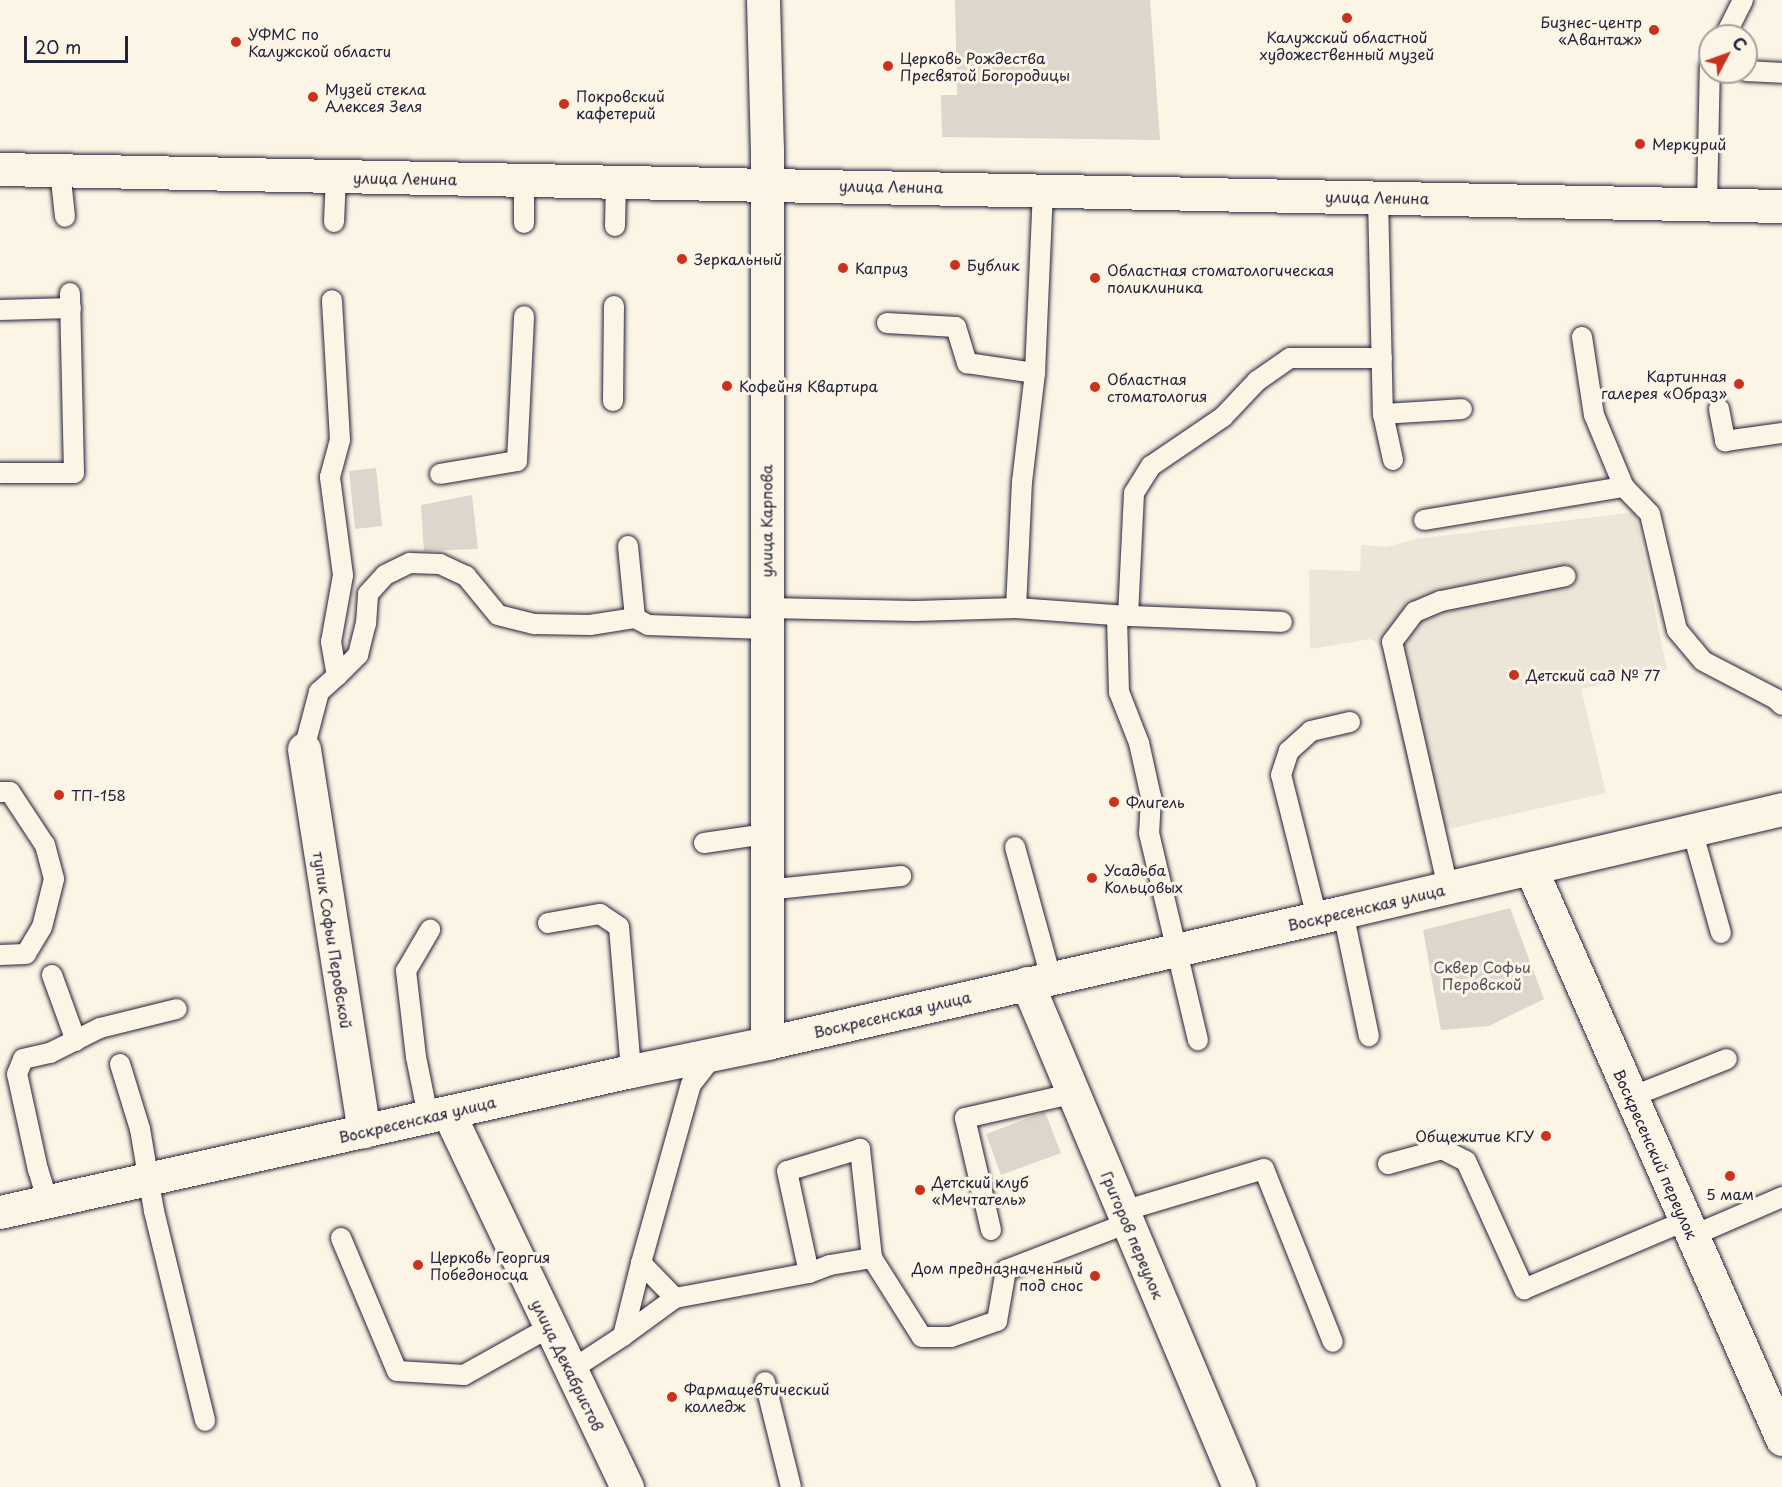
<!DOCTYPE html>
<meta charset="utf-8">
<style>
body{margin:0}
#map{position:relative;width:1782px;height:1487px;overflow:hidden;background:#fcf5e5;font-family:"Playpen Sans",sans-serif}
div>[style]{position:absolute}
.built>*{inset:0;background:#ece5d8}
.green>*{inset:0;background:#dcd6cc}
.roads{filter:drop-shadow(0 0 2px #22223b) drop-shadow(0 0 2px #22223b)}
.lane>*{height:20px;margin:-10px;padding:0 10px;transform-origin:10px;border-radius:10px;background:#fcf5e5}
.street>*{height:33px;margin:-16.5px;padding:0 16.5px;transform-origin:16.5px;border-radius:16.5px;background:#fcf5e5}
.secondary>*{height:33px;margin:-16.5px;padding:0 16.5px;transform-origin:16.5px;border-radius:16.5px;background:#fcf5e5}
.dots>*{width:16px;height:16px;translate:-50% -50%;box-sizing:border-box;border:3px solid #fcf5e5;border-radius:50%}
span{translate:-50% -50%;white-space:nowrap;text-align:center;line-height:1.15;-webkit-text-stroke:6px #fcf5e5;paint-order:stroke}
.poi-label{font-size:15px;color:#22223b}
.right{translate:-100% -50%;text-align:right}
.left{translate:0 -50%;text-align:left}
.street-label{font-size:15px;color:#22223b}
.park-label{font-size:15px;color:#504f5f}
.north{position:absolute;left:1698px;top:24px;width:60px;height:60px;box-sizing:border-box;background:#fcf5e5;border:2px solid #a5a1a1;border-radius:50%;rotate:49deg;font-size:16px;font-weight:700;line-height:24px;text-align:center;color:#22223b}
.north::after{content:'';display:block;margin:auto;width:21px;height:27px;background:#c8321e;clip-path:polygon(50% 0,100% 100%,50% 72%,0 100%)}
.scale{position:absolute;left:24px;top:36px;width:104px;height:27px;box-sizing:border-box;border:3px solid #22223b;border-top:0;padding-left:8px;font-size:18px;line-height:21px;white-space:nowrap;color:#22223b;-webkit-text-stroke:4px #fcf5e5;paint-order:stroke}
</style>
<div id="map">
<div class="built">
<i style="clip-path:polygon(1635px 512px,1667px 670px,1581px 689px,1606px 793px,1422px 835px,1382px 647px,1371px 639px,1310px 649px,1309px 570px,1360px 571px,1361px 545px,1387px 547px,1416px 539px)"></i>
</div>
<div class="green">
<i style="clip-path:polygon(955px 0,1150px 0,1160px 140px,942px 137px,941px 95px,957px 95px)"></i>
<i style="clip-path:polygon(376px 468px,382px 526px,355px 529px,349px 471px)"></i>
<i style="clip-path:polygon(472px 495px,478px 549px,424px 551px,421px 505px)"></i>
<i style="clip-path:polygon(1510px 908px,1544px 999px,1489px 1026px,1441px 1030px,1423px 930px)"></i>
<i style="clip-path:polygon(1045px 1112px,1061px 1153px,1001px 1175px,986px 1134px)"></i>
</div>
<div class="roads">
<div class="lane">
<i style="left:1725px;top:36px;width:40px;rotate:-63.4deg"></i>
<i style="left:1746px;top:71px;width:36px;rotate:3deg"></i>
<i style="left:60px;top:170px;width:47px;rotate:83.9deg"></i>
<i style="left:524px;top:180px;width:43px;rotate:90deg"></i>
<i style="left:1378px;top:198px;width:216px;rotate:88.7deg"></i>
<i style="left:1383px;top:414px;width:47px;rotate:77.7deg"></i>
<i style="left:1707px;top:204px;width:138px;rotate:-88.8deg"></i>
<i style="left:334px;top:222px;width:46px;rotate:-87.5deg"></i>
<i style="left:615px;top:226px;width:45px;rotate:-88.7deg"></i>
<i style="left:0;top:310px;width:71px;rotate:-1.6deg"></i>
<i style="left:887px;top:323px;width:69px;rotate:3.3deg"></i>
<i style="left:956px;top:327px;width:38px;rotate:73deg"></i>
<i style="left:967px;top:363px;width:69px;rotate:8.4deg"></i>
<i style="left:1582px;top:337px;width:79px;rotate:81.3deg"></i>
<i style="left:1594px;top:415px;width:78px;rotate:67.4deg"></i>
<i style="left:1624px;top:487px;width:37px;rotate:46deg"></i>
<i style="left:1650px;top:514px;width:119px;rotate:76.9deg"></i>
<i style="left:1677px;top:630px;width:40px;rotate:50deg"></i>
<i style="left:1703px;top:661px;width:82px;rotate:27.5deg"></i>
<i style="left:1776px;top:699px;width:8px;rotate:45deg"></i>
<i style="left:613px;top:401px;width:95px;rotate:-89.4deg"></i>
<i style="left:1719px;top:409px;width:33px;rotate:79deg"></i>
<i style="left:1725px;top:441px;width:58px;rotate:-8deg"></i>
<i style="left:1383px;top:414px;width:79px;rotate:-3.6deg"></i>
<i style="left:0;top:473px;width:74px"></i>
<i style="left:74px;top:473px;width:180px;rotate:-91.3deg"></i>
<i style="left:440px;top:474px;width:78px;rotate:-9.6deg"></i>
<i style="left:517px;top:461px;width:145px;rotate:-87.2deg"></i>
<i style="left:1424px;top:520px;width:203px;rotate:-9.4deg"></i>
<i style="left:628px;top:546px;width:72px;rotate:84.4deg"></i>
<i style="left:635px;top:618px;width:15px;rotate:28deg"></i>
<i style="left:648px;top:625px;width:117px;rotate:2deg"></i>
<i style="left:766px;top:608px;width:149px;rotate:1.2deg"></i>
<i style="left:915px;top:611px;width:101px;rotate:-1.7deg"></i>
<i style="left:1016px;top:608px;width:112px;rotate:4.1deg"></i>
<i style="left:1128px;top:616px;width:123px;rotate:-87.2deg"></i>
<i style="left:1134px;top:493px;width:32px;rotate:-58deg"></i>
<i style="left:1151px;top:466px;width:87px;rotate:-34.2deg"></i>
<i style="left:1223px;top:417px;width:50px;rotate:-46.6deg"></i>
<i style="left:1257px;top:381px;width:40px;rotate:-34.9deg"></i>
<i style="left:1290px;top:358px;width:92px"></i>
<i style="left:1016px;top:608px;width:126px;rotate:-87.3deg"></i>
<i style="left:1022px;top:482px;width:110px;rotate:-83.2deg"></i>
<i style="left:1035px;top:373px;width:184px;rotate:-87.5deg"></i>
<i style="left:1117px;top:616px;width:76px;rotate:88.5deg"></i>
<i style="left:1119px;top:692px;width:55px;rotate:68.6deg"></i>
<i style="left:1139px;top:743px;width:55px;rotate:77.5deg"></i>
<i style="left:1151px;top:797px;width:36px;rotate:93deg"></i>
<i style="left:1149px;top:833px;width:213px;rotate:76.7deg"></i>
<i style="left:1128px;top:616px;width:154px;rotate:2.2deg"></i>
<i style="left:337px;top:676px;width:30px;rotate:-45deg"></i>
<i style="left:358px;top:655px;width:32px;rotate:-76deg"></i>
<i style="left:366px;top:624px;width:30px;rotate:-86deg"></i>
<i style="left:368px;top:594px;width:25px;rotate:-48deg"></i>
<i style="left:385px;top:575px;width:28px;rotate:-26deg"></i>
<i style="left:410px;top:563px;width:30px;rotate:2deg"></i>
<i style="left:440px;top:564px;width:29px;rotate:25deg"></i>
<i style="left:466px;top:576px;width:50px;rotate:50.6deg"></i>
<i style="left:498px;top:615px;width:38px;rotate:14deg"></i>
<i style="left:535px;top:624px;width:55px;rotate:1deg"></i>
<i style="left:590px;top:625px;width:46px;rotate:-8.8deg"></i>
<i style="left:304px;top:749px;width:59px;rotate:-75.3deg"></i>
<i style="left:319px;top:692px;width:24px;rotate:-42deg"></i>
<i style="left:337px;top:676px;width:35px;rotate:-100deg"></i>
<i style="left:331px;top:642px;width:68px;rotate:-79.8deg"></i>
<i style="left:343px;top:575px;width:99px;rotate:-97.6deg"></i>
<i style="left:330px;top:477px;width:38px;rotate:-75deg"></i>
<i style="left:340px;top:440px;width:140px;rotate:-93.3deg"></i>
<i style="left:0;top:792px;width:10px"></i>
<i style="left:10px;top:792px;width:64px;rotate:56.6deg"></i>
<i style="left:45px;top:845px;width:35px;rotate:75deg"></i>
<i style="left:54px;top:879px;width:49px;rotate:104deg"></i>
<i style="left:42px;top:927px;width:31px;rotate:121deg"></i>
<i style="left:26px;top:954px;width:26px;rotate:178deg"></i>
<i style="left:1692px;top:830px;width:107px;rotate:74.3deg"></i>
<i style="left:704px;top:843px;width:63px;rotate:-8.3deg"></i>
<i style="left:1015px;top:847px;width:136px;rotate:74.6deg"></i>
<i style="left:1448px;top:888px;width:252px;rotate:-102.8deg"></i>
<i style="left:1392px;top:642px;width:38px;rotate:-53deg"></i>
<i style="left:1415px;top:612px;width:28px;rotate:-23deg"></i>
<i style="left:1441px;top:601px;width:127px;rotate:-11.3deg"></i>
<i style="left:766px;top:890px;width:136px;rotate:-5.9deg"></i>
<i style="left:1343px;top:912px;width:127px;rotate:78.2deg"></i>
<i style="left:1317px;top:918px;width:147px;rotate:-104.1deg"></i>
<i style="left:1281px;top:775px;width:25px;rotate:-72deg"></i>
<i style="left:1289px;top:751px;width:30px;rotate:-42deg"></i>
<i style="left:1311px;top:731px;width:40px;rotate:-13deg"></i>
<i style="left:548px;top:923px;width:53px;rotate:-9.8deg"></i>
<i style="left:600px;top:914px;width:23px;rotate:34deg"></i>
<i style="left:619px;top:927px;width:144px;rotate:85.2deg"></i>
<i style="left:52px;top:975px;width:70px;rotate:70deg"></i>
<i style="left:714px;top:1055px;width:37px;rotate:128deg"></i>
<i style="left:691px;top:1084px;width:186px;rotate:105.6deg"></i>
<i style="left:641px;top:1263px;width:49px;rotate:45.8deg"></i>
<i style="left:675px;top:1298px;width:136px;rotate:-10.6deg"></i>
<i style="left:809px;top:1273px;width:22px;rotate:-21deg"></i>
<i style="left:830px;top:1265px;width:43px;rotate:-9.5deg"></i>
<i style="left:872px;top:1258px;width:110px;rotate:-96.3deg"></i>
<i style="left:860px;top:1149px;width:76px;rotate:163.2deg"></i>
<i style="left:787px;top:1171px;width:104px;rotate:77.8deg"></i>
<i style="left:120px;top:1064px;width:68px;rotate:72.9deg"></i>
<i style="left:140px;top:1129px;width:83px;rotate:80.3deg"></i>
<i style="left:154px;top:1211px;width:216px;rotate:76.3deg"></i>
<i style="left:1631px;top:1097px;width:103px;rotate:-21.6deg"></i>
<i style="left:428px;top:1116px;width:60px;rotate:-101.5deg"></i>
<i style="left:416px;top:1057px;width:87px;rotate:-96.6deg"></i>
<i style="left:406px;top:971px;width:48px;rotate:-59.7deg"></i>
<i style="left:1388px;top:1164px;width:56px;rotate:-15.5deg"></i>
<i style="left:1442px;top:1149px;width:27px;rotate:27deg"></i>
<i style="left:1466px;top:1161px;width:141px;rotate:65.6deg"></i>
<i style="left:1524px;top:1289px;width:175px;rotate:-22.9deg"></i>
<i style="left:48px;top:1202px;width:34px;rotate:-107deg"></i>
<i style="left:38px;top:1170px;width:98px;rotate:-102.3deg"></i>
<i style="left:17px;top:1074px;width:16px;rotate:-68deg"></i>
<i style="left:23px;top:1059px;width:28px;rotate:-13deg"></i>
<i style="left:50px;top:1053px;width:56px;rotate:-26.6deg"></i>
<i style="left:100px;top:1028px;width:79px;rotate:-13.9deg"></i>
<i style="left:1123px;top:1211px;width:147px;rotate:-16.6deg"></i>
<i style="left:1264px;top:1169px;width:186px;rotate:68.3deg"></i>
<i style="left:991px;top:1230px;width:115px;rotate:-103.1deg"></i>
<i style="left:965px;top:1118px;width:113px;rotate:-12.8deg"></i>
<i style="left:1692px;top:1236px;width:98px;rotate:-23.4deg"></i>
<i style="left:341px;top:1238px;width:144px;rotate:67.2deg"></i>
<i style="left:397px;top:1371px;width:67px;rotate:3.4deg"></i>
<i style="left:464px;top:1375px;width:98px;rotate:-29.2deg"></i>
<i style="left:872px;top:1258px;width:93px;rotate:57.7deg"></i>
<i style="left:922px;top:1337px;width:29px"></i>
<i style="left:951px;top:1337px;width:49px;rotate:-19.2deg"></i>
<i style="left:997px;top:1321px;width:52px;rotate:-80deg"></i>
<i style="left:1006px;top:1270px;width:131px;rotate:-21.1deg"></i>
<i style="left:623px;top:1336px;width:64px;rotate:-36.2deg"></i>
<i style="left:571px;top:1370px;width:62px;rotate:-33.2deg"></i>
<i style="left:623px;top:1336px;width:75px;rotate:-76.1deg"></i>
<i style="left:765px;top:1382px;width:108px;rotate:76.1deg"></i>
</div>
<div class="street">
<i style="left:763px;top:0;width:148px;rotate:88.5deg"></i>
<i style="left:767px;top:148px;width:895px;rotate:90deg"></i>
<i style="left:304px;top:749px;width:387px;rotate:81.1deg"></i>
<i style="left:1531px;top:869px;width:623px;rotate:66.23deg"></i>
<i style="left:1027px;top:983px;width:547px;rotate:67.19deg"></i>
<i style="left:448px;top:1112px;width:416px;rotate:64.5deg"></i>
<i style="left:0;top:1212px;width:647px;rotate:-12.6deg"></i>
<i style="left:631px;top:1071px;width:139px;rotate:-11.6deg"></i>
<i style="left:767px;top:1043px;width:591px;rotate:-12.81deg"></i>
<i style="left:1343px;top:912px;width:451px;rotate:-13.2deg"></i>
</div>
<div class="secondary">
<i style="left:0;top:169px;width:1782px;rotate:1.19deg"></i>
</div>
</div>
<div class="dots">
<i style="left:1347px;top:18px;background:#c8321e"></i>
<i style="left:1654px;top:30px;background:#c8321e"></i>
<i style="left:236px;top:42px;background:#c8321e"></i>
<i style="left:888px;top:66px;background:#c8321e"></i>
<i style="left:313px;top:97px;background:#c8321e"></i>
<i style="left:564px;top:104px;background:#c8321e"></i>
<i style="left:1640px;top:144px;background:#c8321e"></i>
<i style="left:682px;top:259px;background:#c8321e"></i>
<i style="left:955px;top:265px;background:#c8321e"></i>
<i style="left:843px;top:268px;background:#c8321e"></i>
<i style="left:1095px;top:278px;background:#c8321e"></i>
<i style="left:1739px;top:384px;background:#c8321e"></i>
<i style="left:727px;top:386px;background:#c8321e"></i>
<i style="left:1095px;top:387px;background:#c8321e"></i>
<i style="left:1514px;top:675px;background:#c8321e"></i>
<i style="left:59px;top:795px;background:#c8321e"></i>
<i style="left:1114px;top:802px;background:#c8321e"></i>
<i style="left:1092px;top:878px;background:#c8321e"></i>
<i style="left:1546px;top:1136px;background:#c8321e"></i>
<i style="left:1730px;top:1176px;background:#c8321e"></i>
<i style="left:920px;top:1190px;background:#c8321e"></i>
<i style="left:418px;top:1265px;background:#c8321e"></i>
<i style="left:1095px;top:1276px;background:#c8321e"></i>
<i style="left:672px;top:1397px;background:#c8321e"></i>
</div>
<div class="poi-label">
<span class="right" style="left:1642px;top:30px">Бизнес-центр<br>«Авантаж»</span>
<span class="left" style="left:248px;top:42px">УФМС по<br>Калужской области</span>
<span style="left:1347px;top:45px">Калужский областной<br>художественный музей</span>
<span class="left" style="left:900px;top:66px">Церковь Рождества<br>Пресвятой Богородицы</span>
<span class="left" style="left:325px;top:97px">Музей стекла<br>Алексея Зеля</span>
<span class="left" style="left:576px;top:104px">Покровский<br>кафетерий</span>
<span class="left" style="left:1652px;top:144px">Меркурий</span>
<span class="left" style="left:694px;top:259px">Зеркальный</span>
<span class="left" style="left:967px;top:265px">Бублик</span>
<span class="left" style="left:855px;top:268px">Каприз</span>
<span class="left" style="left:1107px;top:278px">Областная стоматологическая<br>поликлиника</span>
<span class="right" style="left:1727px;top:384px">Картинная<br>галерея «Образ»</span>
<span class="left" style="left:1107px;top:387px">Областная<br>стоматология</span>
<span class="left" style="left:739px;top:386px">Кофейня Квартира</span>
<span class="left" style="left:1526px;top:675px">Детский сад № 77</span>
<span class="left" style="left:71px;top:795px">ТП-158</span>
<span class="left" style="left:1126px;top:802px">Флигель</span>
<span class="left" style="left:1104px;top:878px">Усадьба<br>Кольцовых</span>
<span class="right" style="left:1534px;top:1136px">Общежитие КГУ</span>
<span class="left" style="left:932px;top:1190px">Детский клуб<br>«Мечтатель»</span>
<span style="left:1730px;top:1194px">5 мам</span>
<span class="left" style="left:430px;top:1265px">Церковь Георгия<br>Победоносца</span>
<span class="right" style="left:1083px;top:1276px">Дом предназначенный<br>под снос</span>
<span class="left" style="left:684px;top:1397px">Фармацевтический<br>колледж</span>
</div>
<div class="street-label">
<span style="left:405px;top:178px;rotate:1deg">улица Ленина</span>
<span style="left:891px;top:186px;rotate:1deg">улица Ленина</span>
<span style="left:1377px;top:197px;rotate:1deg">улица Ленина</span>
<span style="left:766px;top:521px;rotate:-90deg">улица Карпова</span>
<span style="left:1366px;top:907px;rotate:-13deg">Воскресенская улица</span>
<span style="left:333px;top:940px;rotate:81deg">тупик Софьи Перовской</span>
<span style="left:892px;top:1014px;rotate:-13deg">Воскресенская улица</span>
<span style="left:417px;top:1119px;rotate:-13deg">Воскресенская улица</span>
<span style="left:1656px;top:1154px;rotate:66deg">Воскресенский переулок</span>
<span style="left:1133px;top:1235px;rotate:67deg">Григоров переулок</span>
<span style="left:568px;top:1365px;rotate:64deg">улица Декабристов</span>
</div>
<div class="park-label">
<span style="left:1482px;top:975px">Сквер Софьи<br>Перовской</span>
</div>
<div class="north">С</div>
<div class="scale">20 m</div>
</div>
